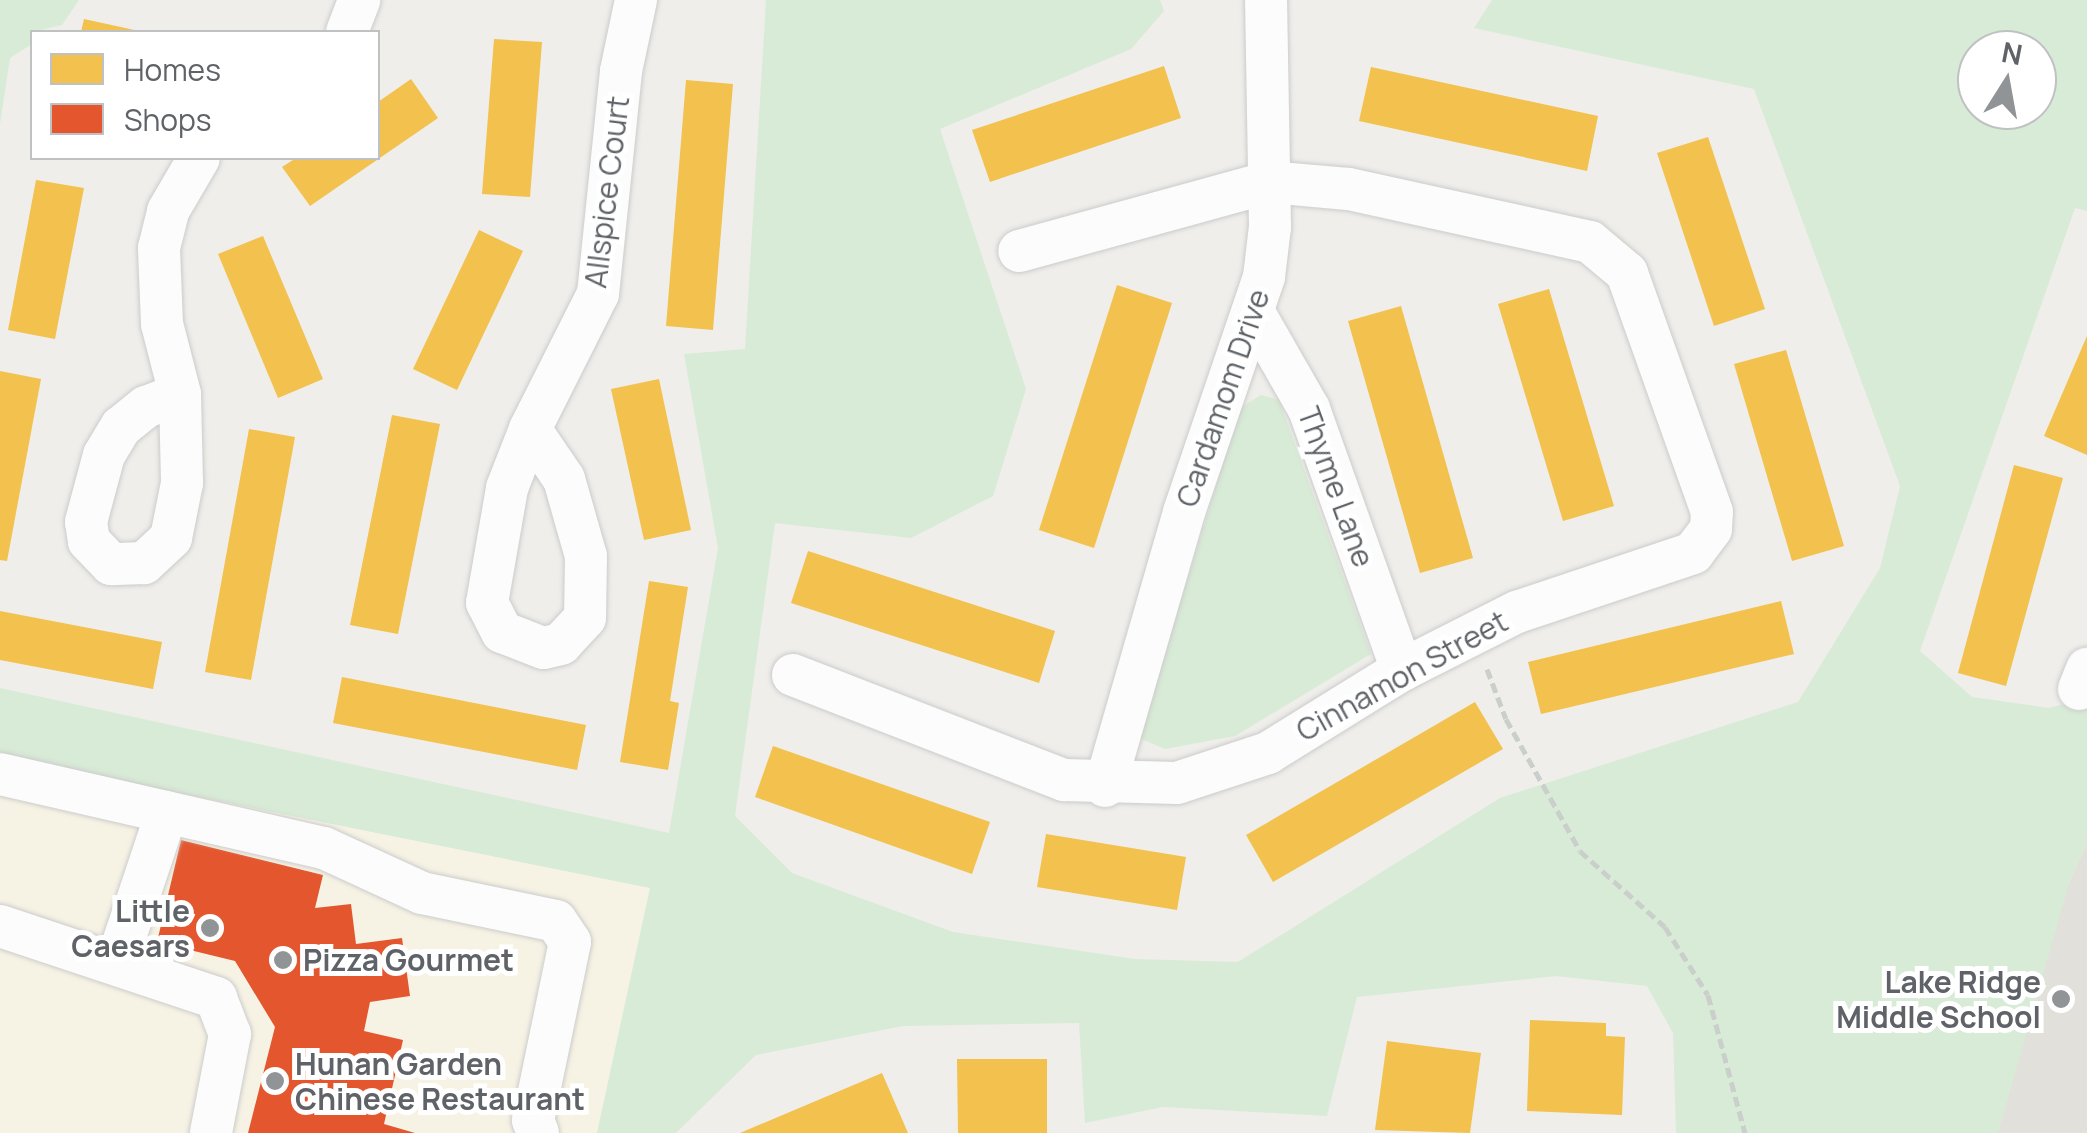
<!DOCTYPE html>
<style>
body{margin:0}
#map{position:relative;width:2087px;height:1133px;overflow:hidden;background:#efeeea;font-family:Manrope,sans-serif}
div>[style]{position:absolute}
.commercial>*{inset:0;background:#f7f3e4}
.education>*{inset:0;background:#e2e0da}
.green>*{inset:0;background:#d8ebd6}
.homes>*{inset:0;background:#f2c14e}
.shops>*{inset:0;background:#e4572e}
.path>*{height:5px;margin-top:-2.5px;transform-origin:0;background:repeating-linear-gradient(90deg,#cacfcc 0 10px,transparent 0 15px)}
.roads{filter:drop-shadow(0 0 2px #cbcccc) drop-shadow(0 0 2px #cbcccc)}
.minor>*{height:42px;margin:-21px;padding:0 21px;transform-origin:21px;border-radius:21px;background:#fdfcfc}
.dots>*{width:28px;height:28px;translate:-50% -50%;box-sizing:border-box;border:5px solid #fff;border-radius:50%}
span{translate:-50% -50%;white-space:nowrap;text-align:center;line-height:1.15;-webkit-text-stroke:10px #fff;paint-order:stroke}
.street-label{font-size:30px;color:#5f6368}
.poi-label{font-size:30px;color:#5f6368;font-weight:700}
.right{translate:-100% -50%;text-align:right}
.left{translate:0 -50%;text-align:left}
.legend{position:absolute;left:30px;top:30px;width:350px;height:130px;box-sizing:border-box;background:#fff;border:2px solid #bfc1c3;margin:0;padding:12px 18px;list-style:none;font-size:30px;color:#5f6368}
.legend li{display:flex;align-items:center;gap:20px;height:50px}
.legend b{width:50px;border:2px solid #bfc1c3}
.north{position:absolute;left:1957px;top:30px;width:100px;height:100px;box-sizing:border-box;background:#fff;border:2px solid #bfc1c3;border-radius:50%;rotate:11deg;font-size:28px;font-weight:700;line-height:40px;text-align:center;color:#5f6368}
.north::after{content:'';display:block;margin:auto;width:35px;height:45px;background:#919496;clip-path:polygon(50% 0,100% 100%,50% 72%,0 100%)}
</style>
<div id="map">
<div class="commercial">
<i style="clip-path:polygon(0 757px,650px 888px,597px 1133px,0 1133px)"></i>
</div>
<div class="education">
<i style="clip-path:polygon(2087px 843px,2087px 1133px,1946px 1133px,2069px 883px)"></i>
</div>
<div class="green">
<i style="clip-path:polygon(0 0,79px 0,62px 25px,32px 32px,32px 44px,10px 58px,0 124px)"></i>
<i style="clip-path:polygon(evenodd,766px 0,1160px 0,1164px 11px,1131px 49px,940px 129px,1026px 389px,993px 496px,911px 538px,775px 523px,735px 816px,792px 873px,953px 932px,1135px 959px,1238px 962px,1500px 798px,1798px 702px,1880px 568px,1900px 486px,1754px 89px,1474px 28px,1492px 0,2087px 0,2087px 211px,2075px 208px,1920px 651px,1972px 697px,2049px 708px,2087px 698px,2087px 843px,2069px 883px,1998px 1133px,1676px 1133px,1673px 1033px,1647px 986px,1556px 976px,1357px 997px,1327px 1116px,1163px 1107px,1085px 1123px,1079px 1023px,903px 1026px,756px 1055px,676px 1133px,597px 1133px,650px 888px,0 757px,0 688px,669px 833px,718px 548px,684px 354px,745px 349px,766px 0,1977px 50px,2037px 50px,2037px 110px,1977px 110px,1977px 50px)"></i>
<i style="clip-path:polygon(1261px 395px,1279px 400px,1371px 654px,1235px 736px,1165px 749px,1139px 738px,1240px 408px)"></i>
</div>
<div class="homes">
<i style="clip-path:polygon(84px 19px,139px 31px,139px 32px,81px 32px)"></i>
<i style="clip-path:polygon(494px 39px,542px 42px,530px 197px,482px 194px)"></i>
<i style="clip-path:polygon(1164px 66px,1181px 118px,990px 182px,972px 130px)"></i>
<i style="clip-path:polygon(1371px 67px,1598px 116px,1587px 171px,1359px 121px)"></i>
<i style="clip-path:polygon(411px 79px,438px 118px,310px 206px,282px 167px,296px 158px,378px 158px,378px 102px)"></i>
<i style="clip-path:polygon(686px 80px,733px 84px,713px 330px,666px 326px)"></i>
<i style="clip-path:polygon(1708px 137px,1765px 309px,1714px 326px,1657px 153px)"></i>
<i style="clip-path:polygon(36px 180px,84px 188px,55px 339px,8px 330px)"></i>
<i style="clip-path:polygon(479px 230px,523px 251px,457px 390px,413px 369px)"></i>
<i style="clip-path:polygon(263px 236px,323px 379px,278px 398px,218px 254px)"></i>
<i style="clip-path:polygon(1117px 285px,1172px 303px,1094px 548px,1039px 530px)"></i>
<i style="clip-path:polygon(1549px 289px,1614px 506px,1563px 521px,1498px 304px)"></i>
<i style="clip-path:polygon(1401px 306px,1473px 558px,1420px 573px,1348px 321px)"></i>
<i style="clip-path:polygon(2087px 336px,2087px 455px,2044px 436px)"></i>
<i style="clip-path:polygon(1786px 350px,1844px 546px,1792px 561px,1734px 364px)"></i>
<i style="clip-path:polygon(0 371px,41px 379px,7px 561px,0 560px)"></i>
<i style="clip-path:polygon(659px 379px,691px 530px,644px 540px,611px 389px)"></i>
<i style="clip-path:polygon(392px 415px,440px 424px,398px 634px,350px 625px)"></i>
<i style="clip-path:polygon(249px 429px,295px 437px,251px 680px,205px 672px)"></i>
<i style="clip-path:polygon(2014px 465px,2063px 478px,2006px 686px,1958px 673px)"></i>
<i style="clip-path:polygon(808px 551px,1055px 631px,1039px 683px,791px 603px)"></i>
<i style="clip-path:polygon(649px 581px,688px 587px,670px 701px,679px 703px,668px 770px,620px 762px)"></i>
<i style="clip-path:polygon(1781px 601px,1794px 654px,1541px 714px,1528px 662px)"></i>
<i style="clip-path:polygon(0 611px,162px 642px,153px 689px,0 660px)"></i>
<i style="clip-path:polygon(342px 677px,586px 725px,577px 770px,333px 723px)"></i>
<i style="clip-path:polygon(1475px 702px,1503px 749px,1273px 882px,1246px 835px)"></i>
<i style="clip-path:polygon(773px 746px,990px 822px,972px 874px,755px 797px)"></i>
<i style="clip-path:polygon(1046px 834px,1186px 857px,1177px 910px,1037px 887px)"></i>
<i style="clip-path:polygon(1530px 1020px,1606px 1023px,1606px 1036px,1625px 1037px,1622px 1115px,1527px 1111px)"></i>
<i style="clip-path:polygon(1387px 1041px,1481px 1053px,1470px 1133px,1375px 1130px)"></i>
<i style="clip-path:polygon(957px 1059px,1047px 1059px,1047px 1133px,958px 1133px)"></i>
<i style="clip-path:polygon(882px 1073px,908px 1133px,740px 1133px)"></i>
</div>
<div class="shops">
<i style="clip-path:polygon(181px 840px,323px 875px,315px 908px,351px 904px,356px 944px,402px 938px,410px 996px,370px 1002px,364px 1031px,403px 1040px,384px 1124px,415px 1133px,248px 1133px,275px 1027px,235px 961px,157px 942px)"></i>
</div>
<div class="path">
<i style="left:1487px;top:669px;width:53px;rotate:69.2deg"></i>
<i style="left:1506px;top:719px;width:151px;rotate:60.7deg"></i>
<i style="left:1580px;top:851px;width:114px;rotate:41.8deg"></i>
<i style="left:1665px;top:927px;width:80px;rotate:57.7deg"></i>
<i style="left:1708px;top:995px;width:143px;rotate:75deg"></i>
</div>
<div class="roads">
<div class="minor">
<i style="left:347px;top:32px;width:34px;rotate:-69deg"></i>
<i style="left:1254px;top:313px;width:111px;rotate:60.2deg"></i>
<i style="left:1309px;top:409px;width:277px;rotate:70.4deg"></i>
<i style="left:180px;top:394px;width:89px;rotate:88.7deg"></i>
<i style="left:182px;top:483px;width:56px;rotate:101.3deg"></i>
<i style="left:171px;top:538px;width:37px;rotate:137deg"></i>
<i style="left:144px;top:563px;width:33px;rotate:178deg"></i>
<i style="left:111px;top:564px;width:32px;rotate:-134deg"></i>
<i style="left:89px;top:541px;width:19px;rotate:-99deg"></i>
<i style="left:86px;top:522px;width:69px;rotate:-75deg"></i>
<i style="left:104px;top:455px;width:33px;rotate:-59deg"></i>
<i style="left:121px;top:427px;width:32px;rotate:-39deg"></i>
<i style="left:146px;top:407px;width:36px;rotate:-21deg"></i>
<i style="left:180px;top:394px;width:72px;rotate:-104.4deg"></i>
<i style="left:162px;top:324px;width:76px;rotate:-92.3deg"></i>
<i style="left:159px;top:248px;width:38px;rotate:-76deg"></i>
<i style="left:168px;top:211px;width:61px;rotate:-59.7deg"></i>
<i style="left:530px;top:429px;width:60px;rotate:55.8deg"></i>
<i style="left:564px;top:479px;width:80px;rotate:74.1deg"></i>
<i style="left:586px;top:556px;width:62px;rotate:90.9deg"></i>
<i style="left:585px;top:618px;width:35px;rotate:133deg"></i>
<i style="left:561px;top:644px;width:18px;rotate:167deg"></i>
<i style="left:543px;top:648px;width:44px;rotate:-158.7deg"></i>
<i style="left:502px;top:632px;width:33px;rotate:-117deg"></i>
<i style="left:487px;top:603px;width:117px;rotate:-80.1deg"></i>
<i style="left:507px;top:488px;width:63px;rotate:-68.7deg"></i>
<i style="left:530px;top:429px;width:151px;rotate:-63.3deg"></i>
<i style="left:598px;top:294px;width:224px;rotate:-84.1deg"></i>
<i style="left:621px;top:71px;width:73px;rotate:-78.1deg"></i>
<i style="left:793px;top:675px;width:291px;rotate:21.2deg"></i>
<i style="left:1064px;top:780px;width:113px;rotate:1.5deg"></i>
<i style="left:1177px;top:783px;width:96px;rotate:-18.2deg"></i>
<i style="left:1268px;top:753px;width:158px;rotate:-31.8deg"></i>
<i style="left:1402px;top:670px;width:129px;rotate:-26.8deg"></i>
<i style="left:1517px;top:612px;width:186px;rotate:-18.5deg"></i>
<i style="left:1693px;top:553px;width:30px;rotate:-53deg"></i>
<i style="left:1711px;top:529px;width:17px;rotate:-87deg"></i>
<i style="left:1712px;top:512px;width:254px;rotate:-109.6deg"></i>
<i style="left:1627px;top:273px;width:48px;rotate:-140deg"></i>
<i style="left:1590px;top:242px;width:248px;rotate:-167.6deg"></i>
<i style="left:1348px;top:189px;width:78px;rotate:-174.9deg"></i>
<i style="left:1270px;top:182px;width:260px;rotate:164.6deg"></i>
<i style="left:2079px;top:689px;width:22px;rotate:-68deg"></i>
<i style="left:0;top:774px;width:332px;rotate:12.9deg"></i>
<i style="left:324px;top:848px;width:108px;rotate:24.7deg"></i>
<i style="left:422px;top:893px;width:137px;rotate:11.8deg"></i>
<i style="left:556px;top:921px;width:25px;rotate:56deg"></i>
<i style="left:570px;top:942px;width:182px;rotate:101.7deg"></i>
<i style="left:533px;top:1120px;width:14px;rotate:69deg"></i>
<i style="left:1105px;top:786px;width:285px;rotate:-73.9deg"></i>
<i style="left:1184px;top:512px;width:248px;rotate:-71.2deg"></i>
<i style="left:1264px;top:277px;width:50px;rotate:-83.2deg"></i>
<i style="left:1270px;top:227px;width:227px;rotate:-91deg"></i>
<i style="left:0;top:926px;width:228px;rotate:18.4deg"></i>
<i style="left:216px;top:998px;width:39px;rotate:69deg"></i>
<i style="left:230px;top:1034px;width:101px;rotate:100.9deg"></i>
<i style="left:116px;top:964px;width:160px;rotate:-71.5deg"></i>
</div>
</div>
<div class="dots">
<i style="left:210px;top:928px;background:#919496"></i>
<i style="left:283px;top:960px;background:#919496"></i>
<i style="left:2061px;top:999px;background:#919496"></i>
<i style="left:275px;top:1081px;background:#919496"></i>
</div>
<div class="street-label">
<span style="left:607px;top:192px;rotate:-83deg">Allspice Court</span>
<span style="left:1223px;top:398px;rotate:-71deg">Cardamom Drive</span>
<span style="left:1336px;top:487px;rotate:70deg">Thyme Lane</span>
<span style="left:1402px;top:676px;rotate:-29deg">Cinnamon Street</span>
</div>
<div class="poi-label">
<span class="right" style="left:190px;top:928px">Little<br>Caesars</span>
<span class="left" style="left:303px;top:960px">Pizza Gourmet</span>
<span class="right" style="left:2041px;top:999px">Lake Ridge<br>Middle School</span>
<span class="left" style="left:295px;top:1081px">Hunan Garden<br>Chinese Restaurant</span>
</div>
<ul class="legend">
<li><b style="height:28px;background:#f2c14e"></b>Homes</li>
<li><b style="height:28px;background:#e4572e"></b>Shops</li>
</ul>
<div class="north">N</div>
</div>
